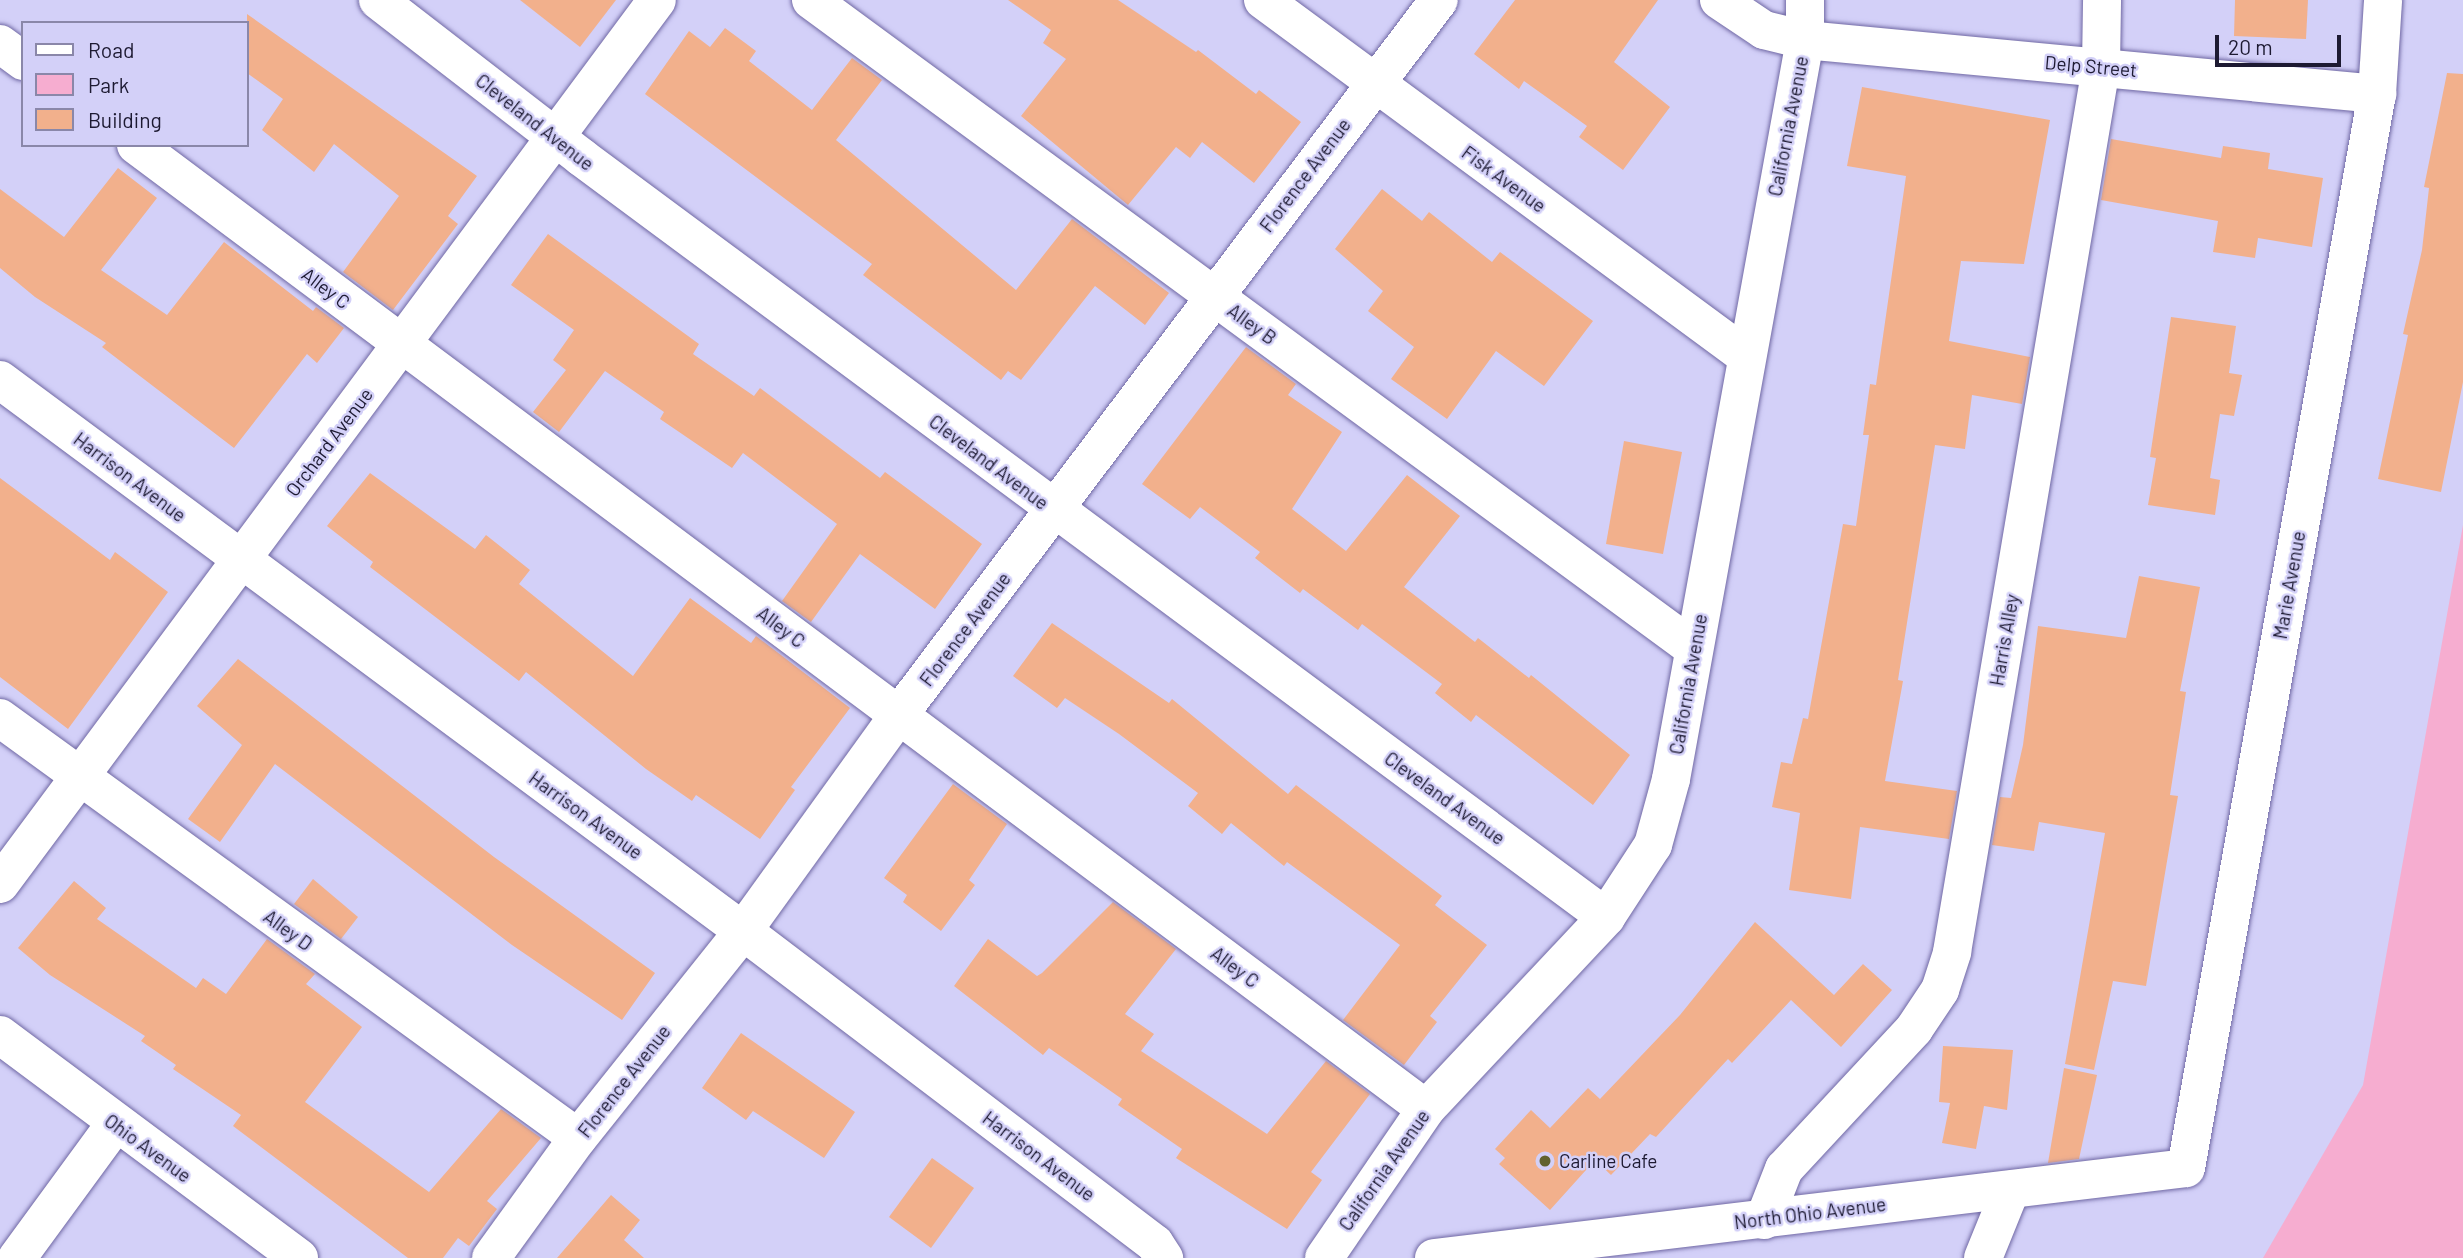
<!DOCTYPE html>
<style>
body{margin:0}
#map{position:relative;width:2463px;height:1258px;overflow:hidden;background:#d3d0f8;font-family:Barlow,sans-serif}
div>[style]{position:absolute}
.green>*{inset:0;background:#f6add0}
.building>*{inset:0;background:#f2b08c}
.roads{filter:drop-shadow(0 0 2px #7068a4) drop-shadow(0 0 2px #7068a4)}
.minor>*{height:38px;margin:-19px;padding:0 19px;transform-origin:19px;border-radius:19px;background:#fff}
.dots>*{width:19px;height:19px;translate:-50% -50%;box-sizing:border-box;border:4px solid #d3d0f8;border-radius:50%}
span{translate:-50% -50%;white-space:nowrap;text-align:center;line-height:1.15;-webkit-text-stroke:5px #d3d0f8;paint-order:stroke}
.street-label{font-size:19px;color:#1d1a32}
.poi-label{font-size:19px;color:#1d1a32}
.left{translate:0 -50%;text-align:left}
.legend{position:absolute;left:21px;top:21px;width:228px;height:126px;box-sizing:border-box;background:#d3d0f8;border:2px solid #8a87a9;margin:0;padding:9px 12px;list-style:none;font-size:21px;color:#1d1a32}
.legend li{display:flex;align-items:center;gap:14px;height:35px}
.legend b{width:35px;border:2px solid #8a87a9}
.scale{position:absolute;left:2215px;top:35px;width:126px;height:32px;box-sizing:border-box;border:4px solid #1d1a32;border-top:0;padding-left:9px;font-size:21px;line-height:24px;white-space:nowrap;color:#1d1a32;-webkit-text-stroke:5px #d3d0f8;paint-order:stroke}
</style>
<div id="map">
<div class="green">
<i style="clip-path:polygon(2463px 525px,2463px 1258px,2263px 1258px,2363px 1085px)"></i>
</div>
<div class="building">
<i style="clip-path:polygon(520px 0,616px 0,580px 47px)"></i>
<i style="clip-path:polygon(1008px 0,1118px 0,1196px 52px,1198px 50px,1256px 94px,1259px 90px,1301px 122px,1254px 183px,1202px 142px,1190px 158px,1176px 147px,1128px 205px,1021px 116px,1066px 59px,1043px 43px,1051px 30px)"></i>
<i style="clip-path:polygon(1515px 0,1658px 0,1614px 62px,1670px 107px,1623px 170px,1579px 137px,1587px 126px,1524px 81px,1519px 89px,1474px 54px)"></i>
<i style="clip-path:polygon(2235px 0,2308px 0,2306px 39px,2234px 36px)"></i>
<i style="clip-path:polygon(247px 14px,477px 176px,448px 216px,458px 224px,393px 310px,343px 272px,399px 196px,334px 144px,314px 172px,262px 130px,283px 99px,247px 73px)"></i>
<i style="clip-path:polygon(725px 28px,756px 51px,749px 61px,812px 110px,852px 58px,882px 80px,836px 140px,1016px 290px,1072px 219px,1169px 293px,1145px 325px,1095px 286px,1021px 380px,1008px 371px,1001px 380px,863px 275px,872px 264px,645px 94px,689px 31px,710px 47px)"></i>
<i style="clip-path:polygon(2447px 73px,2463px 74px,2463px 382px,2441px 492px,2378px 479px,2408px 335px,2403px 334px,2422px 250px,2429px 188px,2424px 187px)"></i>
<i style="clip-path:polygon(1862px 87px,2050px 120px,2024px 264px,1961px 261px,1949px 341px,2030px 357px,2022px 404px,1972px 395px,1965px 449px,1935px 445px,1898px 680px,1903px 681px,1885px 781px,1957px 791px,1949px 839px,1860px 827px,1851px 899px,1789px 890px,1800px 813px,1772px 807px,1781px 762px,1792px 764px,1803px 718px,1808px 719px,1843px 524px,1856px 526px,1869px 435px,1863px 435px,1870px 384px,1876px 385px,1906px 176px,1847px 166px)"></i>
<i style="clip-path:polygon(2111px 139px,2221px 158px,2223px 146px,2270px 153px,2268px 169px,2323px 178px,2312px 247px,2258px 238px,2255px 258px,2213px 252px,2218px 221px,2101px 200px)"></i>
<i style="clip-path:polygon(118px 168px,157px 198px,101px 270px,167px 315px,224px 242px,313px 311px,316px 307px,344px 328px,317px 363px,307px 354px,234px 448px,102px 347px,106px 343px,35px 297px,0 268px,0 189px,64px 237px)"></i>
<i style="clip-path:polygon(1382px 189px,1422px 221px,1429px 212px,1492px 262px,1500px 252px,1593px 321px,1544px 386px,1496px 351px,1447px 419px,1391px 379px,1414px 347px,1368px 311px,1383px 291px,1335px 249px)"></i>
<i style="clip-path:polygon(548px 234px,699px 344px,693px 354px,754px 396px,760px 388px,880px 478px,885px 472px,982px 544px,935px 609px,860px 554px,811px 622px,782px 601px,837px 524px,743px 453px,732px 468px,660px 419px,664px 412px,605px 371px,559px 432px,533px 412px,566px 370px,553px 360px,574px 330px,511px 285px)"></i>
<i style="clip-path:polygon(2171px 317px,2236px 326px,2229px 373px,2242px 375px,2234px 416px,2220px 414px,2210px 478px,2220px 480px,2215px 515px,2148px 505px,2156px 458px,2150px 457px)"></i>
<i style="clip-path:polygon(1246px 347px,1296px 384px,1288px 395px,1342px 432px,1292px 509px,1346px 551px,1407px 475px,1460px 516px,1404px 587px,1475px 642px,1478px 638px,1529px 678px,1531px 675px,1630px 755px,1593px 805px,1476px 715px,1471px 722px,1435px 693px,1442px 684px,1362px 624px,1358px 630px,1303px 589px,1300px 593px,1255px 558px,1260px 552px,1200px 507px,1190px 519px,1142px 484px)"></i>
<i style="clip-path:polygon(1624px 441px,1682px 452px,1663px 554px,1606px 544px)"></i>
<i style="clip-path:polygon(370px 473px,475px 549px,486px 535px,530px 570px,519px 584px,633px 676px,690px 598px,751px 643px,756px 636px,850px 708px,791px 787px,795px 790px,760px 839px,696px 795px,692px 801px,646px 769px,526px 672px,519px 681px,370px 567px,373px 562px,327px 526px)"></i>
<i style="clip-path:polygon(0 478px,110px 560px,115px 552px,168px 592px,68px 729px,0 677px)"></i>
<i style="clip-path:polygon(2139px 576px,2200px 587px,2180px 691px,2186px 692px,2170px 795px,2178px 796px,2146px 986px,2113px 981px,2094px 1070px,2065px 1064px,2105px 833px,2039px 822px,2034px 851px,1992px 845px,2000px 797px,2011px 798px,2023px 745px,2038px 626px,2126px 638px)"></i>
<i style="clip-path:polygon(1052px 623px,1169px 703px,1172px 699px,1288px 794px,1296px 785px,1442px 896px,1435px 905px,1487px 945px,1430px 1016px,1437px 1022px,1404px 1065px,1343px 1020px,1400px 945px,1287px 862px,1284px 866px,1231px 823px,1222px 834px,1188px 806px,1198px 793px,1119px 734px,1065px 698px,1057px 708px,1013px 676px)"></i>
<i style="clip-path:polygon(238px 659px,494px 857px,655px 973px,622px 1020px,512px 945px,275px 764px,220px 842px,188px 819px,242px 745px,197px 706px)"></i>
<i style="clip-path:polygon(953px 784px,1007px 824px,969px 880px,975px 885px,941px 931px,903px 902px,907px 895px,884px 878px)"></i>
<i style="clip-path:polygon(313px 879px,358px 917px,341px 939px,294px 904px)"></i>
<i style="clip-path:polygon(74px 881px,106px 908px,97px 919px,196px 988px,203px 978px,226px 994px,267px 939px,315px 974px,306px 984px,362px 1027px,305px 1102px,429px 1192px,501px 1109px,541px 1138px,487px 1201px,497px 1209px,469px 1246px,458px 1238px,443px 1258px,408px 1258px,233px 1126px,241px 1115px,173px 1069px,176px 1065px,141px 1041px,145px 1036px,50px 975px,18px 948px)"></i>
<i style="clip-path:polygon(1113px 902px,1176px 949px,1125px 1014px,1154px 1034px,1141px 1051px,1267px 1134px,1326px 1061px,1370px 1094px,1311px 1172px,1322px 1180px,1287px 1229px,1176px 1158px,1182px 1149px,1118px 1105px,1122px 1099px,1049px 1048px,1043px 1055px,954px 986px,988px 939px,1037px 976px,1042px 973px)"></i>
<i style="clip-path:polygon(1755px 922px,1834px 995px,1863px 964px,1892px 990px,1841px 1047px,1791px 1000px,1732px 1063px,1728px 1059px,1656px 1137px,1650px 1134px,1611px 1175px,1595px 1160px,1550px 1210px,1499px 1164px,1505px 1158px,1495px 1149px,1531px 1110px,1550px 1128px,1588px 1088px,1600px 1099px,1680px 1015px)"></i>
<i style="clip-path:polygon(741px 1033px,855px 1112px,824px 1158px,753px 1111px,746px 1120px,702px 1088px)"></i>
<i style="clip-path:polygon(1943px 1046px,2013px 1050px,2007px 1110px,1984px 1106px,1976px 1149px,1942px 1143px,1950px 1103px,1939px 1102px)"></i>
<i style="clip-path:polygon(2064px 1068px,2097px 1075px,2079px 1159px,2048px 1163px)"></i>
<i style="clip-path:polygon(932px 1158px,974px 1188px,931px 1248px,889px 1217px)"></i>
<i style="clip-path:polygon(611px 1195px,640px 1220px,624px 1240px,644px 1258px,557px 1258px)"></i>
</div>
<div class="roads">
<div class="minor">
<i style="left:378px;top:0;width:257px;rotate:37.7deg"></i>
<i style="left:581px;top:157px;width:1276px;rotate:36.56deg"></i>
<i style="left:811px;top:0;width:1094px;rotate:36.3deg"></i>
<i style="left:1263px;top:0;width:600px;rotate:36.39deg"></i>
<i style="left:1719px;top:0;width:54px;rotate:33.7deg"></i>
<i style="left:1764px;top:30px;width:42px;rotate:13.7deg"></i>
<i style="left:1805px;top:40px;width:575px;rotate:5.39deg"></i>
<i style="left:0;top:44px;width:29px;rotate:36deg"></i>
<i style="left:136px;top:145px;width:1610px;rotate:36.77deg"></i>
<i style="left:0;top:380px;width:925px;rotate:36.56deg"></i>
<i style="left:743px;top:931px;width:517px;rotate:37.22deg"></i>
<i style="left:1155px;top:1244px;width:17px;rotate:57deg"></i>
<i style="left:0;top:718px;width:714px;rotate:36deg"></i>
<i style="left:0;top:884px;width:1101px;rotate:-53.38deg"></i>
<i style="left:0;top:1035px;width:373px;rotate:36.7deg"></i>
<i style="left:1764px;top:1220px;width:55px;rotate:-68.6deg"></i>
<i style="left:1784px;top:1169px;width:191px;rotate:-47.1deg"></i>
<i style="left:1914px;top:1029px;width:47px;rotate:-56.3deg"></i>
<i style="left:1940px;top:990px;width:40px;rotate:-72deg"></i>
<i style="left:1952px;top:952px;width:897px;rotate:-80.44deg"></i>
<i style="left:2101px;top:67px;width:67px;rotate:-89.1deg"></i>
<i style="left:17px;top:1258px;width:166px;rotate:-53.8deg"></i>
<i style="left:491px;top:1258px;width:148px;rotate:-54.1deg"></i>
<i style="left:578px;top:1138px;width:265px;rotate:-51.4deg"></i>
<i style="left:743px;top:931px;width:265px;rotate:-54.2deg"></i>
<i style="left:898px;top:716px;width:897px;rotate:-52.93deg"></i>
<i style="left:1324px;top:1258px;width:181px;rotate:-55.6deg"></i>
<i style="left:1426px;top:1109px;width:263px;rotate:-46.8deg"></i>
<i style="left:1606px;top:917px;width:86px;rotate:-56.9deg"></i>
<i style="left:1653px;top:845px;width:68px;rotate:-74.7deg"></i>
<i style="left:1671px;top:779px;width:751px;rotate:-79.72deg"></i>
<i style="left:1805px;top:40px;width:40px;rotate:-90deg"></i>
<i style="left:1434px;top:1258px;width:757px;rotate:-6.82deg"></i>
<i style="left:2186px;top:1168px;width:1091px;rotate:-79.92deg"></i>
<i style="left:2377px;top:94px;width:94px;rotate:-86.3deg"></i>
<i style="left:1983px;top:1258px;width:74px;rotate:-67.9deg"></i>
</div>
</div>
<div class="dots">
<i style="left:1545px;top:1161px;background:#62622f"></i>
</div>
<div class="street-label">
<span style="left:2091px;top:66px;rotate:5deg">Delp Street</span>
<span style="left:535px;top:122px;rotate:38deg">Cleveland Avenue</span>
<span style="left:1788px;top:126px;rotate:-79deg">California Avenue</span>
<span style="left:1305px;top:175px;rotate:-53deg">Florence Avenue</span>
<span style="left:1504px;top:179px;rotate:36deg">Fisk Avenue</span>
<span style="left:326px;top:288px;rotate:37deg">Alley C</span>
<span style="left:1252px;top:324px;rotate:36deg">Alley B</span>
<span style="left:329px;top:442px;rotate:-53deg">Orchard Avenue</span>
<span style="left:989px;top:462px;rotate:37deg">Cleveland Avenue</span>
<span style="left:130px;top:477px;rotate:37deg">Harrison Avenue</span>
<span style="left:2289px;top:585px;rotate:-80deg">Marie Avenue</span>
<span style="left:781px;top:627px;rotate:37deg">Alley C</span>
<span style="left:965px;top:629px;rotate:-53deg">Florence Avenue</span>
<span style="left:2004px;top:640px;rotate:-80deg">Harris Alley</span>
<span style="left:1688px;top:684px;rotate:-80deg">California Avenue</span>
<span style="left:1445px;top:798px;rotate:36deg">Cleveland Avenue</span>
<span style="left:586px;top:815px;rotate:36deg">Harrison Avenue</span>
<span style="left:288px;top:930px;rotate:36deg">Alley D</span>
<span style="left:1235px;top:967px;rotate:37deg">Alley C</span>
<span style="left:624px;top:1081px;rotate:-52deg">Florence Avenue</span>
<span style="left:148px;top:1148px;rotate:36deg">Ohio Avenue</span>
<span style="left:1039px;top:1156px;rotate:37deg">Harrison Avenue</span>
<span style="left:1384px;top:1170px;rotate:-55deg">California Avenue</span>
<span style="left:1810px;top:1213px;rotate:-7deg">North Ohio Avenue</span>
</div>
<div class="poi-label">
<span class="left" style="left:1559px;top:1161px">Carline Cafe</span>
</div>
<ul class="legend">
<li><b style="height:9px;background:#fff"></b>Road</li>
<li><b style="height:19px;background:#f6add0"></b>Park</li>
<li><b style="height:19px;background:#f2b08c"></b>Building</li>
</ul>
<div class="scale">20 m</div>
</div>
